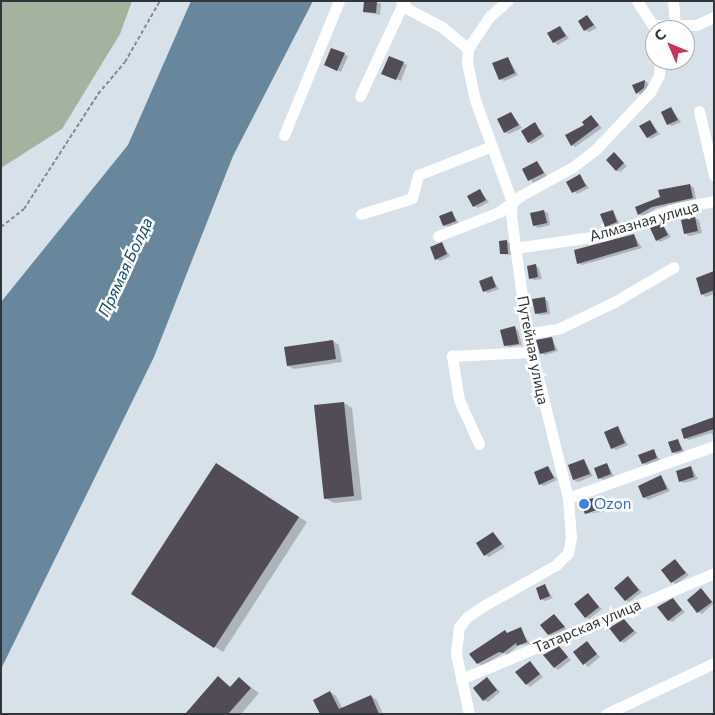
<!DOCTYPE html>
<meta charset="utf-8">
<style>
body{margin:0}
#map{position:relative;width:715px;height:715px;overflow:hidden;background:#d7e1e9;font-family:Commissioner,sans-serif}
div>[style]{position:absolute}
.green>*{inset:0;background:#a4b3a0}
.water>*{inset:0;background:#68879d}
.shadow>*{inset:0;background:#0003}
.building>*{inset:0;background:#514c55}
.path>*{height:2px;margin-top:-1px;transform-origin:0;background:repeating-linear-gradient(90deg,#858b91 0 4px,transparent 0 6.5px)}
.street>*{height:11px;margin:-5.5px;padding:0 5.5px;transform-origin:5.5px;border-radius:5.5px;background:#fff}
.dots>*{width:14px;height:14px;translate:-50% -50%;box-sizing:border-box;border:2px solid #fff;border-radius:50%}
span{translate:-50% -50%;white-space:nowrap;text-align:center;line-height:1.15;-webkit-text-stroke:5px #fff;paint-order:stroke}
.street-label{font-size:15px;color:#313438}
.shop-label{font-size:15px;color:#366cbe}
.left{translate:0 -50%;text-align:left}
.water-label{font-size:16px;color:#124a6b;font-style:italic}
.frame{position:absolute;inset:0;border:2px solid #313438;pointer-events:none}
.north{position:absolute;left:645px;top:20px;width:50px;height:50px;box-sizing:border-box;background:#fff;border:1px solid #adaeaf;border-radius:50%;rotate:315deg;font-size:14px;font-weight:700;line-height:20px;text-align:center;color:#313438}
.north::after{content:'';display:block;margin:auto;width:18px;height:22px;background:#c6375c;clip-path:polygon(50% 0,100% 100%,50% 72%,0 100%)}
</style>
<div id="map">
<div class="green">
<i style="clip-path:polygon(1px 1px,132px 1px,120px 34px,62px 129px,1px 168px)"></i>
</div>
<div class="water">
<i style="clip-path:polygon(191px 1px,313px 1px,233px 156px,154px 357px,1px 669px,1px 302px,128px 145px)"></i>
</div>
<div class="shadow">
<i style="clip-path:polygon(374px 1px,381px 4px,380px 15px,364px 12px)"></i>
<i style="clip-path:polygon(587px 17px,597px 28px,589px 32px,585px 30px)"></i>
<i style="clip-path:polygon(560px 27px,569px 38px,558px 45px,554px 42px)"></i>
<i style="clip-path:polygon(344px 54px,348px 56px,341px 72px,329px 67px)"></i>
<i style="clip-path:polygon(508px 58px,518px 75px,504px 81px,500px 79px)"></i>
<i style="clip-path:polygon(403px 63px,407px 65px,401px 81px,387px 75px)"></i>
<i style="clip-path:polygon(645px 81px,650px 85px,640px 95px,634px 86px)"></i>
<i style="clip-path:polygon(671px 108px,681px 122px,672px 126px,668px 124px)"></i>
<i style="clip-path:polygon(511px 113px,522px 128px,509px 134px,505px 132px)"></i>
<i style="clip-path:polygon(591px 117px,602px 128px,575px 147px,572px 145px)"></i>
<i style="clip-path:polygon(650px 122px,660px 134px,651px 139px,647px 137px)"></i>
<i style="clip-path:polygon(535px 124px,545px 136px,532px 144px,528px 142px)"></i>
<i style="clip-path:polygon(614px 154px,627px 166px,620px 172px,616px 170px)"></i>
<i style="clip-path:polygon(537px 162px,547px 176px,533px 183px,524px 169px)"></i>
<i style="clip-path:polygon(580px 176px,589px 188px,577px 194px,568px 182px)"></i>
<i style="clip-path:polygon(690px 185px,694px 188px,696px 199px,657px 208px,643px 216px,639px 214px)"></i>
<i style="clip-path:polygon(480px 191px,489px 202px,478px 208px,474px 206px)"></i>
<i style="clip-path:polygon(544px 211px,548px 213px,550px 225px,538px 228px,534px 225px)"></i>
<i style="clip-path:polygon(613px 211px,620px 224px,610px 228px,606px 226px)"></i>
<i style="clip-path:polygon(452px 213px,459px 223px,448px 227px,444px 225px)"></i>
<i style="clip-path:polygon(695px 218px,699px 220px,702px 233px,689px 236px,686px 234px)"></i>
<i style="clip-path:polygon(662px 224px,671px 237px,660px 242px,657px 240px)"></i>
<i style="clip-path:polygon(634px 235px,642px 248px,582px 265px,578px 263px)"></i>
<i style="clip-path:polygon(506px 241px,510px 243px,511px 255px,501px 254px)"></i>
<i style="clip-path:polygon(442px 244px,450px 256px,440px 261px,436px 259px)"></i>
<i style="clip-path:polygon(535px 265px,539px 268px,542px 279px,534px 280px,530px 278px)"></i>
<i style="clip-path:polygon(714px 274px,714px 294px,706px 297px,702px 294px)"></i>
<i style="clip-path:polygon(492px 278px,499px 289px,488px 293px,484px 291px)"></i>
<i style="clip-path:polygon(544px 299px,548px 301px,550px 314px,540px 315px,536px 313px)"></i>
<i style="clip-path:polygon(514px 328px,518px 330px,522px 345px,509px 347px,505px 345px)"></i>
<i style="clip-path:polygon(552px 338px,558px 351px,545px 355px,541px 353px)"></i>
<i style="clip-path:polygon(333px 341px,339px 345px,342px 362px,294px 369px,288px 366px)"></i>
<i style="clip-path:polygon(344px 403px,352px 408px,362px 500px,334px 503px,325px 498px)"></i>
<i style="clip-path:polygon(714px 418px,714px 437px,711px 433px,689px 440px,685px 438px)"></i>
<i style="clip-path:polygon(618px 428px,628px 445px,616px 450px,612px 448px)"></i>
<i style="clip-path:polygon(677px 440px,685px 452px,677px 454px,673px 452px)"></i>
<i style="clip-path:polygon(654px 451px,660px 460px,646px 465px,643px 463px)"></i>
<i style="clip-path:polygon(584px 460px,593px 476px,578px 482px,574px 480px)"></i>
<i style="clip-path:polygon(607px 464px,614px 476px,603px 480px,599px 478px)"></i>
<i style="clip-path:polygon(548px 467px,557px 480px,544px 486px,540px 484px)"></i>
<i style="clip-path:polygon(691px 467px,698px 479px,684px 483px,680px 481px)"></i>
<i style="clip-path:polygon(225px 470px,307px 522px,223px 652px,133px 594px)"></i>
<i style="clip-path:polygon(661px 476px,670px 491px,648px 500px,644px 497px)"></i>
<i style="clip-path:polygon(593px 499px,599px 508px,587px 514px,586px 513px)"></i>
<i style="clip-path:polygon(600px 510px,600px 512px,588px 514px)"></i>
<i style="clip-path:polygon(493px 533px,505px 547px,489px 557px,485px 555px)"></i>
<i style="clip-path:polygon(675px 561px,689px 575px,676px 584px,672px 582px)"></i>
<i style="clip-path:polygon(628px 578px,642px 592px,629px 602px,625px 600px)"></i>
<i style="clip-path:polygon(545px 586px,553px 598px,545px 601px,541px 599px)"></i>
<i style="clip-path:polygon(701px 590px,714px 603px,702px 614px,698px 612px)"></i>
<i style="clip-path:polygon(588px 595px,602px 609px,589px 619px,585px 617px)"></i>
<i style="clip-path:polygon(673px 600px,685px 612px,672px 622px,669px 620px)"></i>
<i style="clip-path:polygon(554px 615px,567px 630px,552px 636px,548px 634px)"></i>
<i style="clip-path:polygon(624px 620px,637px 633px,624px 643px,620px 641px)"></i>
<i style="clip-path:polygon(520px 628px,530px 644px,519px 645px,507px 655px,504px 653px,482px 666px,478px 663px,508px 634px)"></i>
<i style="clip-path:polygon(587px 643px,600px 657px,588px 667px,575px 652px)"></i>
<i style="clip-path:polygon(559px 648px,571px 660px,558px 670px,555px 667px)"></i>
<i style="clip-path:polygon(530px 663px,543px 677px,530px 687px,527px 684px)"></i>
<i style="clip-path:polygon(218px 678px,231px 687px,239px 679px,259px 693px,241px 714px,187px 714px)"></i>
<i style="clip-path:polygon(487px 678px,500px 692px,488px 702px,484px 700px)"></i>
<i style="clip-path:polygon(330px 692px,336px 696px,343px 709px,371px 696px,377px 700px,383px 714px,321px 714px)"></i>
</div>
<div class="building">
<i style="clip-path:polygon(364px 1px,377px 1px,376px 13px,363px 12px)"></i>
<i style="clip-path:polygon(587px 15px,594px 25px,584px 31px,578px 21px)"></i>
<i style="clip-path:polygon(560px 26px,566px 36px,553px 43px,547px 33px)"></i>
<i style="clip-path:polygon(331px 48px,345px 53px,337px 71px,324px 65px)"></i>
<i style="clip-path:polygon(389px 56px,404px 62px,396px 80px,381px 74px)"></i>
<i style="clip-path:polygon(508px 57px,515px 73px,499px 80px,492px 63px)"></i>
<i style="clip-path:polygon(645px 80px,644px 88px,636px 94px,632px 85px)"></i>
<i style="clip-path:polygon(671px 107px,678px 120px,667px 125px,661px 112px)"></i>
<i style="clip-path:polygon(511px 112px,519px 125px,504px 133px,497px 119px)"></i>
<i style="clip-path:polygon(591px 115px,599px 125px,571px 146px,565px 135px,584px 125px,582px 122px)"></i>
<i style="clip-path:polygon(650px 120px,657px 132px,647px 138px,639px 126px)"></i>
<i style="clip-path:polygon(535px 122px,542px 134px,528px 143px,521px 131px)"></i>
<i style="clip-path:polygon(614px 152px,624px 163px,616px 171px,606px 160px)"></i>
<i style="clip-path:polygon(537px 161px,544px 173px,528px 181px,522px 169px)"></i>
<i style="clip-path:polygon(580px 174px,586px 186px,572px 193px,566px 182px)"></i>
<i style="clip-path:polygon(690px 184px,693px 198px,652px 207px,638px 215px,635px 207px,660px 197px,658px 190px)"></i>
<i style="clip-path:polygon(480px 189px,486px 200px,473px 207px,467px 196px)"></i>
<i style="clip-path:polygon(544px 210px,547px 223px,533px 226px,530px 213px)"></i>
<i style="clip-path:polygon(613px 210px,617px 222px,605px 227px,600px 214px)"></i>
<i style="clip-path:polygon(452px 211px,456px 221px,443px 226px,439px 216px)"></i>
<i style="clip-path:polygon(695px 217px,698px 231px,684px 234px,681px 220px)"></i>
<i style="clip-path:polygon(662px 223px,668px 235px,656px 241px,650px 228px)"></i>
<i style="clip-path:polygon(634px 234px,638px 246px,577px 264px,574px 250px)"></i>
<i style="clip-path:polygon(507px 240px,508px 254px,500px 254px,499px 241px)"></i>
<i style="clip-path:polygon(442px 242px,447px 254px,435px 260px,430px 247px)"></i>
<i style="clip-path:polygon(536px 264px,538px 277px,529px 279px,527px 266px)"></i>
<i style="clip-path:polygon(714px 271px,714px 290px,701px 295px,696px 278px)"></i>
<i style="clip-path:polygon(492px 276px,496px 287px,483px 292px,479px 281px)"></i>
<i style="clip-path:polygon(545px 297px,547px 312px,535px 314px,532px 299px)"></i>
<i style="clip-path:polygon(515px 326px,519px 344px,504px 346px,500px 330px)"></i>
<i style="clip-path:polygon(552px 337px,555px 350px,540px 354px,536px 340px)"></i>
<i style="clip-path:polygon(333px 340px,336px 359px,287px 366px,284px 347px)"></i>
<i style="clip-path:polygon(344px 402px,354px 496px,324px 499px,314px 405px)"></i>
<i style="clip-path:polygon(714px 417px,714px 429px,684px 439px,681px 429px)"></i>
<i style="clip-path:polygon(618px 426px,625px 443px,611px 449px,604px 432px)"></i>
<i style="clip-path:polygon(678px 439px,682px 450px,672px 453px,668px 442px)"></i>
<i style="clip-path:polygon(654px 449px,657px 458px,642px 464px,638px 455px)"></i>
<i style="clip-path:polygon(584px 459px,590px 474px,573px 480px,568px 465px)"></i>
<i style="clip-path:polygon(216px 463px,299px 517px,214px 648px,131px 594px)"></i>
<i style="clip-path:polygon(607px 463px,611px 474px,598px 479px,594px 468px)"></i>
<i style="clip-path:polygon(548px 466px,554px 478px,539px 485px,534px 472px)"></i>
<i style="clip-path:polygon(691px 466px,694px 477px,679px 482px,676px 471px)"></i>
<i style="clip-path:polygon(661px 475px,667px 489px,643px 498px,638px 486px)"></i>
<i style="clip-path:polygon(593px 498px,597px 510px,585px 514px,580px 502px)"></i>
<i style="clip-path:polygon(493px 532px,502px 544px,484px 556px,476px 543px)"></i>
<i style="clip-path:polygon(675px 559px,686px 573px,671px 583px,661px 570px)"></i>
<i style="clip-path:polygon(628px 576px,639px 590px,625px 601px,614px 588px)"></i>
<i style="clip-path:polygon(545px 584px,550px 596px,540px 600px,536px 588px)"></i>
<i style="clip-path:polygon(701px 588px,712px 602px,697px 613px,687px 600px)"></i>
<i style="clip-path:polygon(588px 593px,599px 607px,585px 618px,574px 604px)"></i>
<i style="clip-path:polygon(673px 598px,682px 610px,668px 621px,657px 607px)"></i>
<i style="clip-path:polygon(554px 614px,565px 627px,548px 635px,540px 625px)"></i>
<i style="clip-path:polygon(624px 619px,634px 631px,620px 642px,609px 628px)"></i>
<i style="clip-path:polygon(521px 627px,527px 642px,517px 646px,516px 643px,503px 653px,499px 652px,477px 664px,469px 654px,505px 630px,507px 633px)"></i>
<i style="clip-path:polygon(587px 641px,597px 654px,583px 665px,573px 652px)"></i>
<i style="clip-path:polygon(559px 646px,568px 657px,554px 668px,543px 655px)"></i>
<i style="clip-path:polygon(530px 661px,540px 674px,526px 685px,515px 672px)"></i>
<i style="clip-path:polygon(218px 676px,230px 687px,239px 677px,251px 688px,228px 714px,185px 714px)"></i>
<i style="clip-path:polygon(487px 677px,497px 690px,483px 701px,473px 688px)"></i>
<i style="clip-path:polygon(330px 691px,339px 709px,371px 695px,379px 714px,320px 714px,313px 700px)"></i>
</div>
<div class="path">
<i style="left:1px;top:227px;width:29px;rotate:-38deg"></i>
<i style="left:24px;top:209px;width:137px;rotate:-57.2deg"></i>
<i style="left:98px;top:94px;width:42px;rotate:-49.8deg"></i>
<i style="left:125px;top:62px;width:70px;rotate:-60.2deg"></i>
</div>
<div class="street">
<i style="left:401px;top:1px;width:9px;rotate:54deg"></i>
<i style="left:406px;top:8px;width:41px;rotate:27.8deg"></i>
<i style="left:442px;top:27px;width:34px;rotate:40deg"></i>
<i style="left:637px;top:1px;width:35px;rotate:57deg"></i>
<i style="left:673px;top:1px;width:23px;rotate:85deg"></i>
<i style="left:655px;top:25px;width:41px"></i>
<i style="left:696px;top:25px;width:20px;rotate:-24deg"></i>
<i style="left:360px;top:96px;width:105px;rotate:-65.1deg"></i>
<i style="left:699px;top:111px;width:66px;rotate:76.8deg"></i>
<i style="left:284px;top:135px;width:145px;rotate:-67.7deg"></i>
<i style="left:361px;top:214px;width:53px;rotate:-17.4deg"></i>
<i style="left:412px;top:198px;width:24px;rotate:-75deg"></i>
<i style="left:418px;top:175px;width:79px;rotate:-21.4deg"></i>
<i style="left:438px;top:236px;width:66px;rotate:-21.5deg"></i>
<i style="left:499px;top:212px;width:26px;rotate:-37deg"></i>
<i style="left:520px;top:196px;width:60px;rotate:-28.7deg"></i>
<i style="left:573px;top:167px;width:31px;rotate:-38deg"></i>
<i style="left:597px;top:148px;width:77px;rotate:-46.6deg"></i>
<i style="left:650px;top:92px;width:19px;rotate:-62deg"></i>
<i style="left:659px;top:75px;width:15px;rotate:-86deg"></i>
<i style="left:515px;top:248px;width:91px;rotate:-8.2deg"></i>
<i style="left:605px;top:235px;width:74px;rotate:-20.6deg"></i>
<i style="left:674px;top:209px;width:41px;rotate:-11.3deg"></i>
<i style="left:527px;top:334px;width:34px;rotate:-10deg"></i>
<i style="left:560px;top:328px;width:60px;rotate:-25.7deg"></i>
<i style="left:614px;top:302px;width:69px;rotate:-30.3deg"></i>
<i style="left:479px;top:444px;width:48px;rotate:-114.4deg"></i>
<i style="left:459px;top:400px;width:45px;rotate:-99deg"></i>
<i style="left:452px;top:356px;width:79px;rotate:-2.9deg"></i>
<i style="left:568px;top:498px;width:155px;rotate:-19.6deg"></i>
<i style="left:461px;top:679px;width:274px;rotate:-22.7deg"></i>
<i style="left:469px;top:714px;width:61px;rotate:-102.2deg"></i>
<i style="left:456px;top:654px;width:27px;rotate:-84deg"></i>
<i style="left:459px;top:627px;width:13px;rotate:-51deg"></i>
<i style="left:467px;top:617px;width:22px;rotate:-34deg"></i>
<i style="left:485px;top:605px;width:81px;rotate:-29.4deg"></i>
<i style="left:556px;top:565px;width:17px;rotate:-45deg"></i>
<i style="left:568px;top:553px;width:15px;rotate:-79deg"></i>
<i style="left:571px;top:538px;width:40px;rotate:-94.3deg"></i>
<i style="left:568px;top:498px;width:169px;rotate:-104deg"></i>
<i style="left:527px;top:334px;width:120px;rotate:-97.7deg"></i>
<i style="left:511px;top:215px;width:13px;rotate:-86deg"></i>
<i style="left:512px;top:202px;width:109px;rotate:-109.9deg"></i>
<i style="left:475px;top:100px;width:38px;rotate:-102deg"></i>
<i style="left:467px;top:63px;width:14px;rotate:-86deg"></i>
<i style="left:468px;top:49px;width:13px;rotate:-58deg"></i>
<i style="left:475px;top:38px;width:27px;rotate:-56deg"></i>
<i style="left:490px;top:16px;width:23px;rotate:-41deg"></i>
<i style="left:606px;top:714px;width:119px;rotate:-25.3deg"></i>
</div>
<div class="dots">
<i style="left:584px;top:504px;background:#3f7fe0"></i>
</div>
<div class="street-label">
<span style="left:644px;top:221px;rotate:-16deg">Алмазная улица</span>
<span style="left:533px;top:350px;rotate:79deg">Путейная улица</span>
<span style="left:587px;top:626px;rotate:-23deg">Татарская улица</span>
</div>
<div class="shop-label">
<span class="left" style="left:594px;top:504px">Ozon</span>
</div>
<div class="water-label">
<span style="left:125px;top:267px;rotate:-65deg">Прямая Болда</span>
</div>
<div class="frame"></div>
<div class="north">С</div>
</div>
